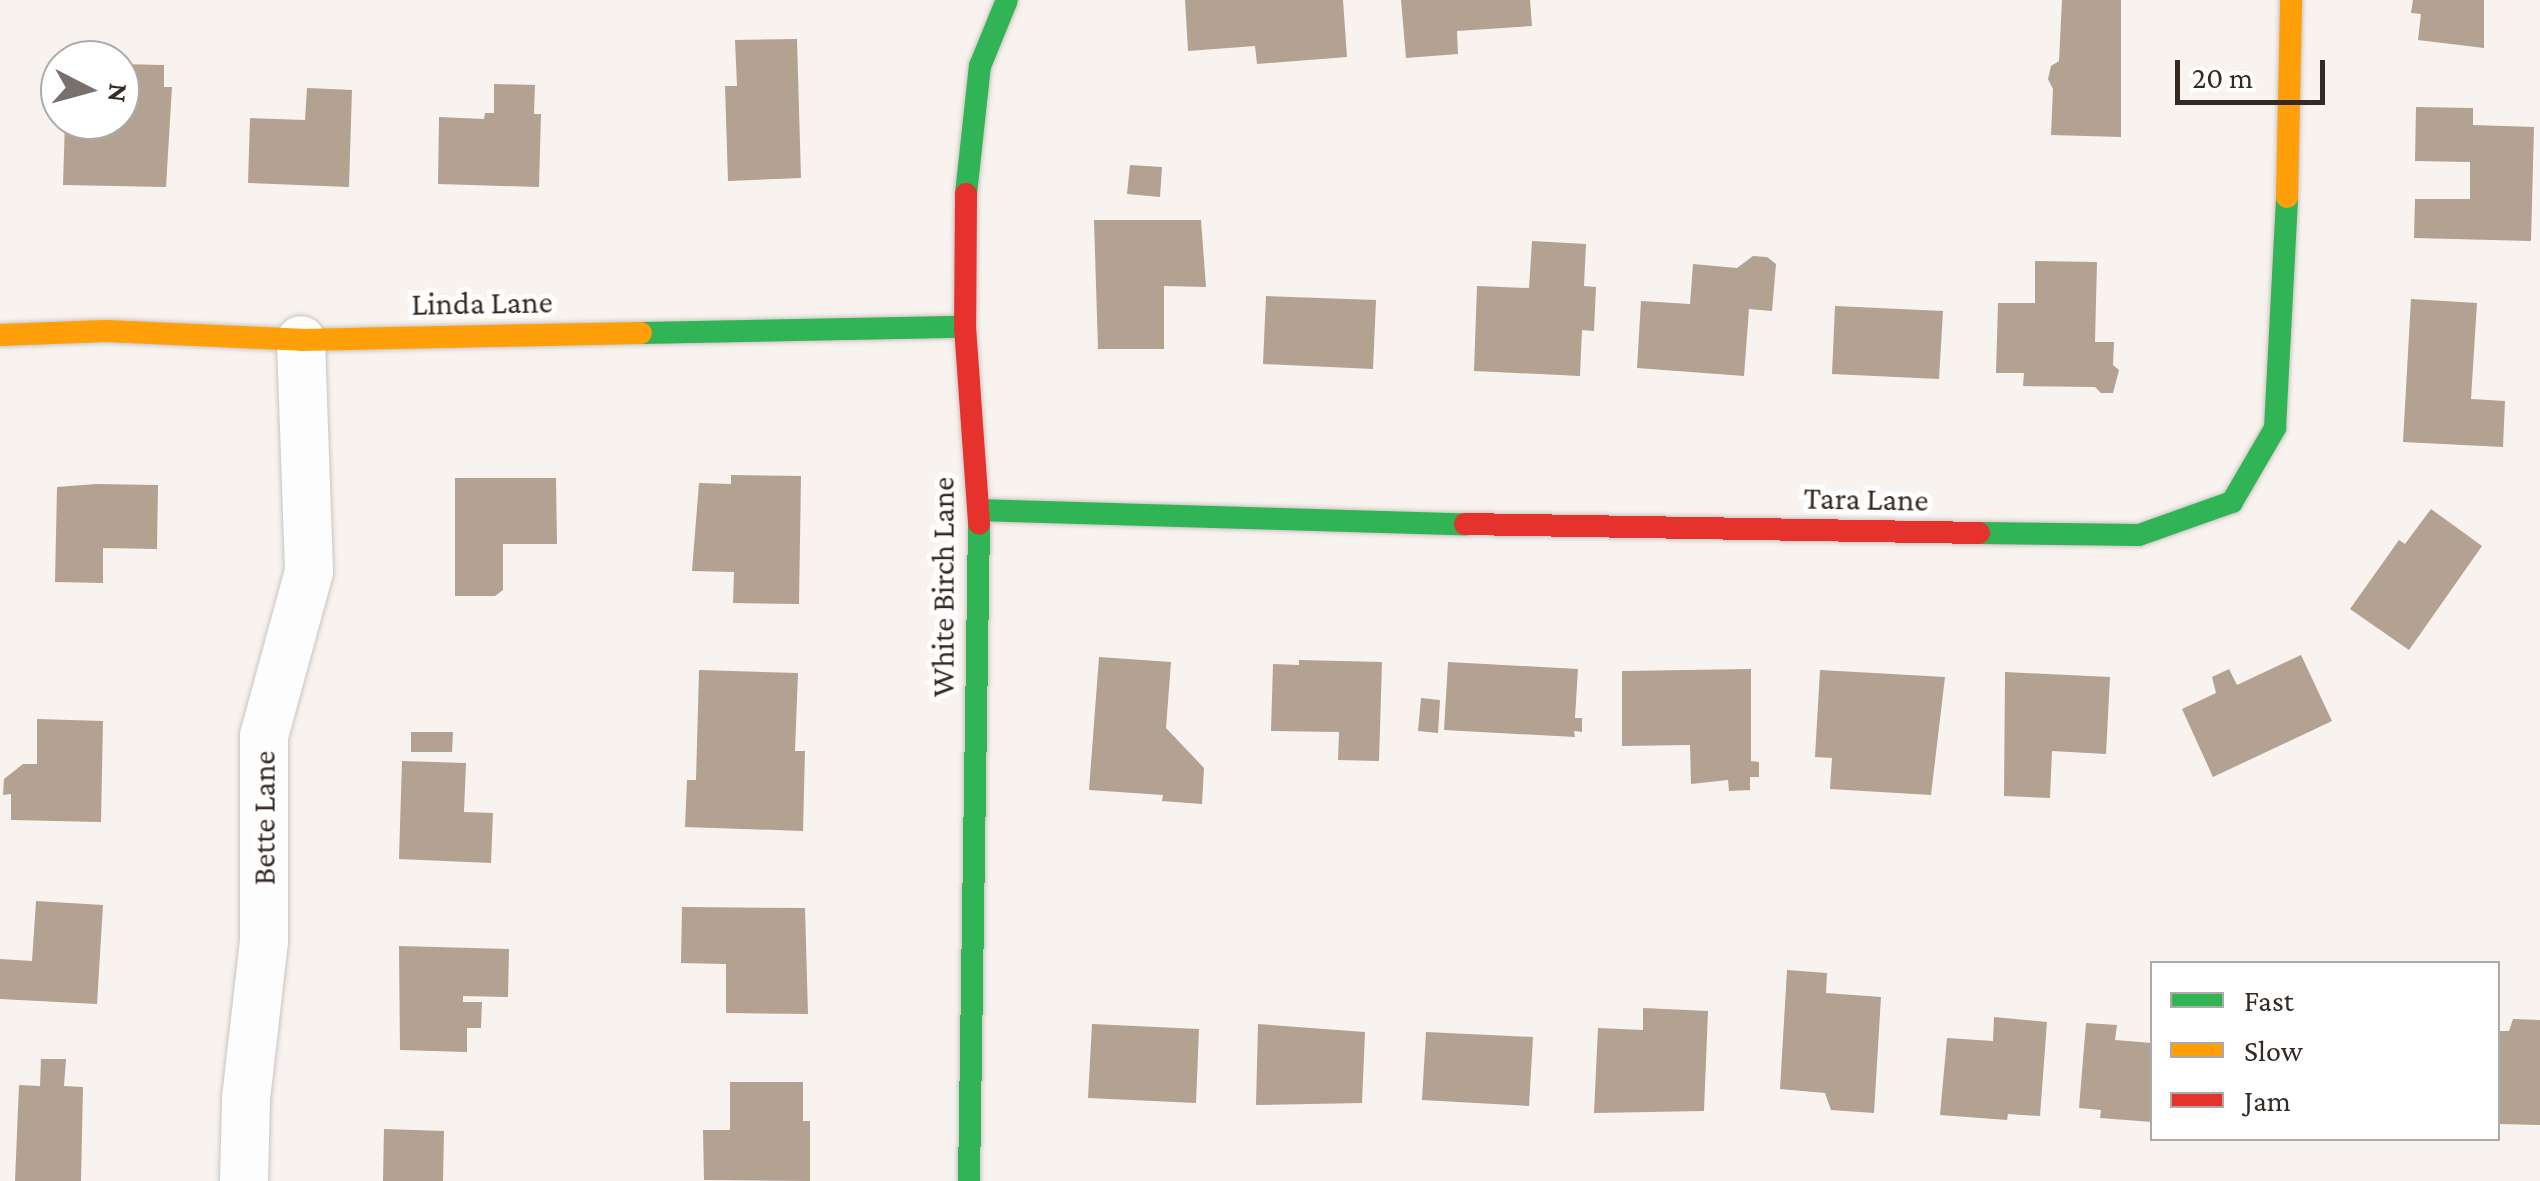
<!DOCTYPE html>
<style>
body{margin:0}
#map{position:relative;width:2540px;height:1181px;overflow:hidden;background:#f8f3ef;font-family:"Crimson Pro",serif}
div>[style]{position:absolute}
.building>*{inset:0;background:#b3a192}
.roads{filter:drop-shadow(0 0 2px #cbc4c0) drop-shadow(0 0 2px #cbc4c0)}
.street>*{height:48px;margin:-24px;padding:0 24px;transform-origin:24px;border-radius:24px;background:#fefdfd}
.fast>*{height:22px;margin:-11px;padding:0 11px;transform-origin:11px;border-radius:11px;background:#30b455}
.slow>*{height:22px;margin:-11px;padding:0 11px;transform-origin:11px;border-radius:11px;background:#ff9f0a}
.jam>*{height:22px;margin:-11px;padding:0 11px;transform-origin:11px;border-radius:11px;background:#e5322d}
span{translate:-50% -50%;white-space:nowrap;text-align:center;line-height:1.15;-webkit-text-stroke:10px #fff;paint-order:stroke}
.street-label{font-size:32px;color:#342a24}
.legend{position:absolute;left:2150px;top:961px;width:350px;height:180px;box-sizing:border-box;background:#fff;border:2px solid #aeaaa7;margin:0;padding:12px 18px;list-style:none;font-size:30px;color:#342a24}
.legend li{display:flex;align-items:center;gap:20px;height:50px}
.legend b{width:50px;border:2px solid #aeaaa7}
.north{position:absolute;left:40px;top:40px;width:100px;height:100px;box-sizing:border-box;background:#fff;border:2px solid #aeaaa7;border-radius:50%;rotate:96deg;font-size:28px;font-weight:700;line-height:40px;text-align:center;color:#342a24}
.north::after{content:'';display:block;margin:auto;width:35px;height:45px;background:#79706b;clip-path:polygon(50% 0,100% 100%,50% 72%,0 100%)}
.scale{position:absolute;left:2175px;top:60px;width:150px;height:45px;box-sizing:border-box;border:5px solid #342a24;border-top:0;padding-left:12px;font-size:30px;line-height:35px;white-space:nowrap;color:#342a24;-webkit-text-stroke:8px #fff;paint-order:stroke}
</style>
<div id="map">
<div class="building">
<i style="clip-path:polygon(1185px 0,1343px 0,1347px 57px,1257px 64px,1255px 46px,1188px 51px)"></i>
<i style="clip-path:polygon(1401px 0,1530px 0,1532px 26px,1457px 31px,1458px 54px,1406px 58px)"></i>
<i style="clip-path:polygon(2062px 0,2121px 0,2121px 137px,2051px 135px,2053px 89px,2048px 79px,2051px 66px,2059px 61px)"></i>
<i style="clip-path:polygon(2413px 0,2484px 0,2484px 48px,2418px 40px,2421px 14px,2411px 13px)"></i>
<i style="clip-path:polygon(797px 39px,801px 178px,728px 181px,725px 86px,737px 86px,735px 40px)"></i>
<i style="clip-path:polygon(120px 64px,164px 65px,164px 87px,172px 87px,166px 187px,63px 185px,65px 120px,120px 120px)"></i>
<i style="clip-path:polygon(494px 84px,535px 85px,534px 114px,541px 114px,539px 187px,438px 184px,439px 117px,484px 119px,485px 113px,494px 113px)"></i>
<i style="clip-path:polygon(307px 88px,352px 90px,349px 187px,248px 183px,250px 118px,305px 120px)"></i>
<i style="clip-path:polygon(2416px 107px,2473px 108px,2473px 125px,2534px 127px,2531px 241px,2414px 238px,2415px 199px,2470px 199px,2470px 162px,2415px 161px)"></i>
<i style="clip-path:polygon(1130px 165px,1162px 167px,1160px 197px,1127px 194px)"></i>
<i style="clip-path:polygon(1094px 220px,1201px 220px,1206px 287px,1164px 286px,1164px 349px,1098px 349px)"></i>
<i style="clip-path:polygon(1532px 241px,1586px 244px,1584px 286px,1596px 287px,1594px 331px,1582px 330px,1580px 376px,1474px 371px,1477px 286px,1529px 288px)"></i>
<i style="clip-path:polygon(1753px 256px,1767px 257px,1776px 264px,1772px 311px,1749px 309px,1744px 376px,1637px 368px,1641px 301px,1690px 304px,1693px 264px,1737px 268px)"></i>
<i style="clip-path:polygon(2035px 261px,2097px 262px,2095px 342px,2114px 342px,2113px 365px,2119px 370px,2113px 393px,2101px 393px,2095px 387px,2023px 386px,2024px 373px,1996px 373px,1998px 303px,2035px 303px)"></i>
<i style="clip-path:polygon(1266px 296px,1376px 300px,1373px 369px,1263px 364px)"></i>
<i style="clip-path:polygon(2411px 299px,2477px 303px,2471px 399px,2505px 401px,2503px 447px,2403px 442px)"></i>
<i style="clip-path:polygon(1835px 306px,1943px 311px,1939px 379px,1832px 374px)"></i>
<i style="clip-path:polygon(731px 475px,801px 476px,799px 604px,733px 603px,734px 572px,692px 571px,699px 483px,731px 484px)"></i>
<i style="clip-path:polygon(455px 478px,556px 478px,557px 544px,503px 544px,503px 590px,495px 596px,455px 596px)"></i>
<i style="clip-path:polygon(96px 484px,158px 485px,157px 549px,103px 548px,103px 583px,55px 582px,57px 487px)"></i>
<i style="clip-path:polygon(2431px 509px,2482px 546px,2409px 650px,2350px 609px,2399px 540px,2405px 544px)"></i>
<i style="clip-path:polygon(2301px 655px,2332px 721px,2213px 777px,2182px 709px,2216px 693px,2212px 677px,2229px 669px,2237px 685px)"></i>
<i style="clip-path:polygon(1099px 657px,1171px 662px,1166px 728px,1204px 768px,1202px 804px,1162px 801px,1163px 795px,1089px 790px)"></i>
<i style="clip-path:polygon(1299px 660px,1382px 662px,1379px 761px,1338px 760px,1339px 732px,1271px 731px,1273px 664px,1299px 665px)"></i>
<i style="clip-path:polygon(1448px 662px,1578px 669px,1575px 718px,1582px 718px,1582px 732px,1574px 731px,1575px 737px,1444px 730px)"></i>
<i style="clip-path:polygon(1751px 669px,1751px 761px,1759px 762px,1759px 777px,1750px 777px,1750px 790px,1729px 791px,1728px 780px,1691px 784px,1690px 745px,1622px 746px,1622px 671px)"></i>
<i style="clip-path:polygon(699px 670px,798px 673px,795px 751px,805px 751px,803px 831px,685px 827px,687px 780px,696px 780px)"></i>
<i style="clip-path:polygon(1820px 670px,1945px 677px,1931px 795px,1830px 789px,1832px 758px,1815px 757px)"></i>
<i style="clip-path:polygon(2005px 672px,2110px 677px,2106px 754px,2052px 751px,2050px 798px,2004px 796px)"></i>
<i style="clip-path:polygon(1421px 698px,1440px 700px,1438px 733px,1418px 731px)"></i>
<i style="clip-path:polygon(37px 719px,103px 721px,101px 822px,11px 820px,11px 794px,3px 795px,4px 779px,23px 764px,37px 764px)"></i>
<i style="clip-path:polygon(411px 732px,453px 732px,452px 752px,411px 752px)"></i>
<i style="clip-path:polygon(402px 761px,466px 763px,464px 812px,493px 813px,491px 863px,399px 859px)"></i>
<i style="clip-path:polygon(36px 901px,103px 905px,97px 1004px,0 999px,0 959px,32px 961px)"></i>
<i style="clip-path:polygon(682px 907px,805px 908px,808px 1014px,726px 1013px,726px 964px,681px 963px)"></i>
<i style="clip-path:polygon(399px 946px,509px 949px,508px 997px,463px 996px,463px 1002px,482px 1002px,481px 1028px,467px 1028px,467px 1052px,400px 1050px)"></i>
<i style="clip-path:polygon(1787px 970px,1827px 973px,1826px 993px,1881px 997px,1874px 1113px,1831px 1110px,1825px 1093px,1780px 1089px)"></i>
<i style="clip-path:polygon(1643px 1008px,1708px 1011px,1704px 1111px,1594px 1113px,1598px 1028px,1643px 1030px)"></i>
<i style="clip-path:polygon(1994px 1017px,2047px 1022px,2040px 1116px,2008px 1114px,2007px 1120px,1940px 1115px,1947px 1038px,1993px 1041px)"></i>
<i style="clip-path:polygon(2513px 1019px,2540px 1020px,2540px 1125px,2498px 1124px,2498px 1031px,2509px 1031px)"></i>
<i style="clip-path:polygon(2086px 1023px,2117px 1025px,2115px 1040px,2152px 1043px,2152px 1122px,2100px 1118px,2101px 1110px,2079px 1108px)"></i>
<i style="clip-path:polygon(1092px 1024px,1199px 1029px,1196px 1103px,1088px 1098px)"></i>
<i style="clip-path:polygon(1258px 1024px,1365px 1032px,1362px 1103px,1256px 1105px)"></i>
<i style="clip-path:polygon(1426px 1032px,1533px 1037px,1529px 1106px,1422px 1100px)"></i>
<i style="clip-path:polygon(41px 1059px,66px 1059px,64px 1086px,83px 1087px,81px 1181px,15px 1181px,19px 1085px,40px 1086px)"></i>
<i style="clip-path:polygon(730px 1082px,803px 1082px,803px 1121px,810px 1121px,810px 1181px,704px 1180px,703px 1130px,730px 1130px)"></i>
<i style="clip-path:polygon(384px 1129px,444px 1131px,443px 1181px,383px 1181px)"></i>
</div>
<div class="roads">
<div class="street">
<i style="left:244px;top:1181px;width:82px;rotate:-88.6deg"></i>
<i style="left:246px;top:1099px;width:160px;rotate:-83.5deg"></i>
<i style="left:264px;top:940px;width:204px;rotate:-90deg"></i>
<i style="left:264px;top:736px;width:171px;rotate:-74.7deg"></i>
<i style="left:309px;top:571px;width:231px;rotate:-92deg"></i>
</div>
<div class="fast">
<i style="left:966px;top:194px;width:129px;rotate:-83.8deg"></i>
<i style="left:980px;top:66px;width:71px;rotate:-67.8deg"></i>
<i style="left:641px;top:333px;width:324px;rotate:-1.1deg"></i>
<i style="left:979px;top:510px;width:486px;rotate:1.7deg"></i>
<i style="left:1979px;top:533px;width:160px;rotate:0.7deg"></i>
<i style="left:2139px;top:535px;width:99px;rotate:-19.5deg"></i>
<i style="left:2232px;top:502px;width:86px;rotate:-59.8deg"></i>
<i style="left:2275px;top:428px;width:231px;rotate:-87deg"></i>
<i style="left:969px;top:1181px;width:657px;rotate:-89.13deg"></i>
</div>
<div class="slow">
<i style="left:2287px;top:197px;width:197px;rotate:-88.8deg"></i>
<i style="left:0;top:335px;width:106px;rotate:-2.2deg"></i>
<i style="left:106px;top:331px;width:195px;rotate:2.6deg"></i>
<i style="left:301px;top:340px;width:340px;rotate:-1.2deg"></i>
</div>
<div class="jam">
<i style="left:966px;top:194px;width:133px;rotate:90.4deg"></i>
<i style="left:965px;top:327px;width:197px;rotate:85.9deg"></i>
<i style="left:1465px;top:524px;width:514px;rotate:1deg"></i>
</div>
</div>
<div class="street-label">
<span style="left:482px;top:303px;rotate:-1deg">Linda Lane</span>
<span style="left:1866px;top:499px;rotate:1deg">Tara Lane</span>
<span style="left:943px;top:587px;rotate:-90deg">White Birch Lane</span>
<span style="left:264px;top:818px;rotate:-90deg">Bette Lane</span>
</div>
<ul class="legend">
<li><b style="height:12px;background:#30b455"></b>Fast</li>
<li><b style="height:12px;background:#ff9f0a"></b>Slow</li>
<li><b style="height:12px;background:#e5322d"></b>Jam</li>
</ul>
<div class="north">N</div>
<div class="scale">20 m</div>
</div>
